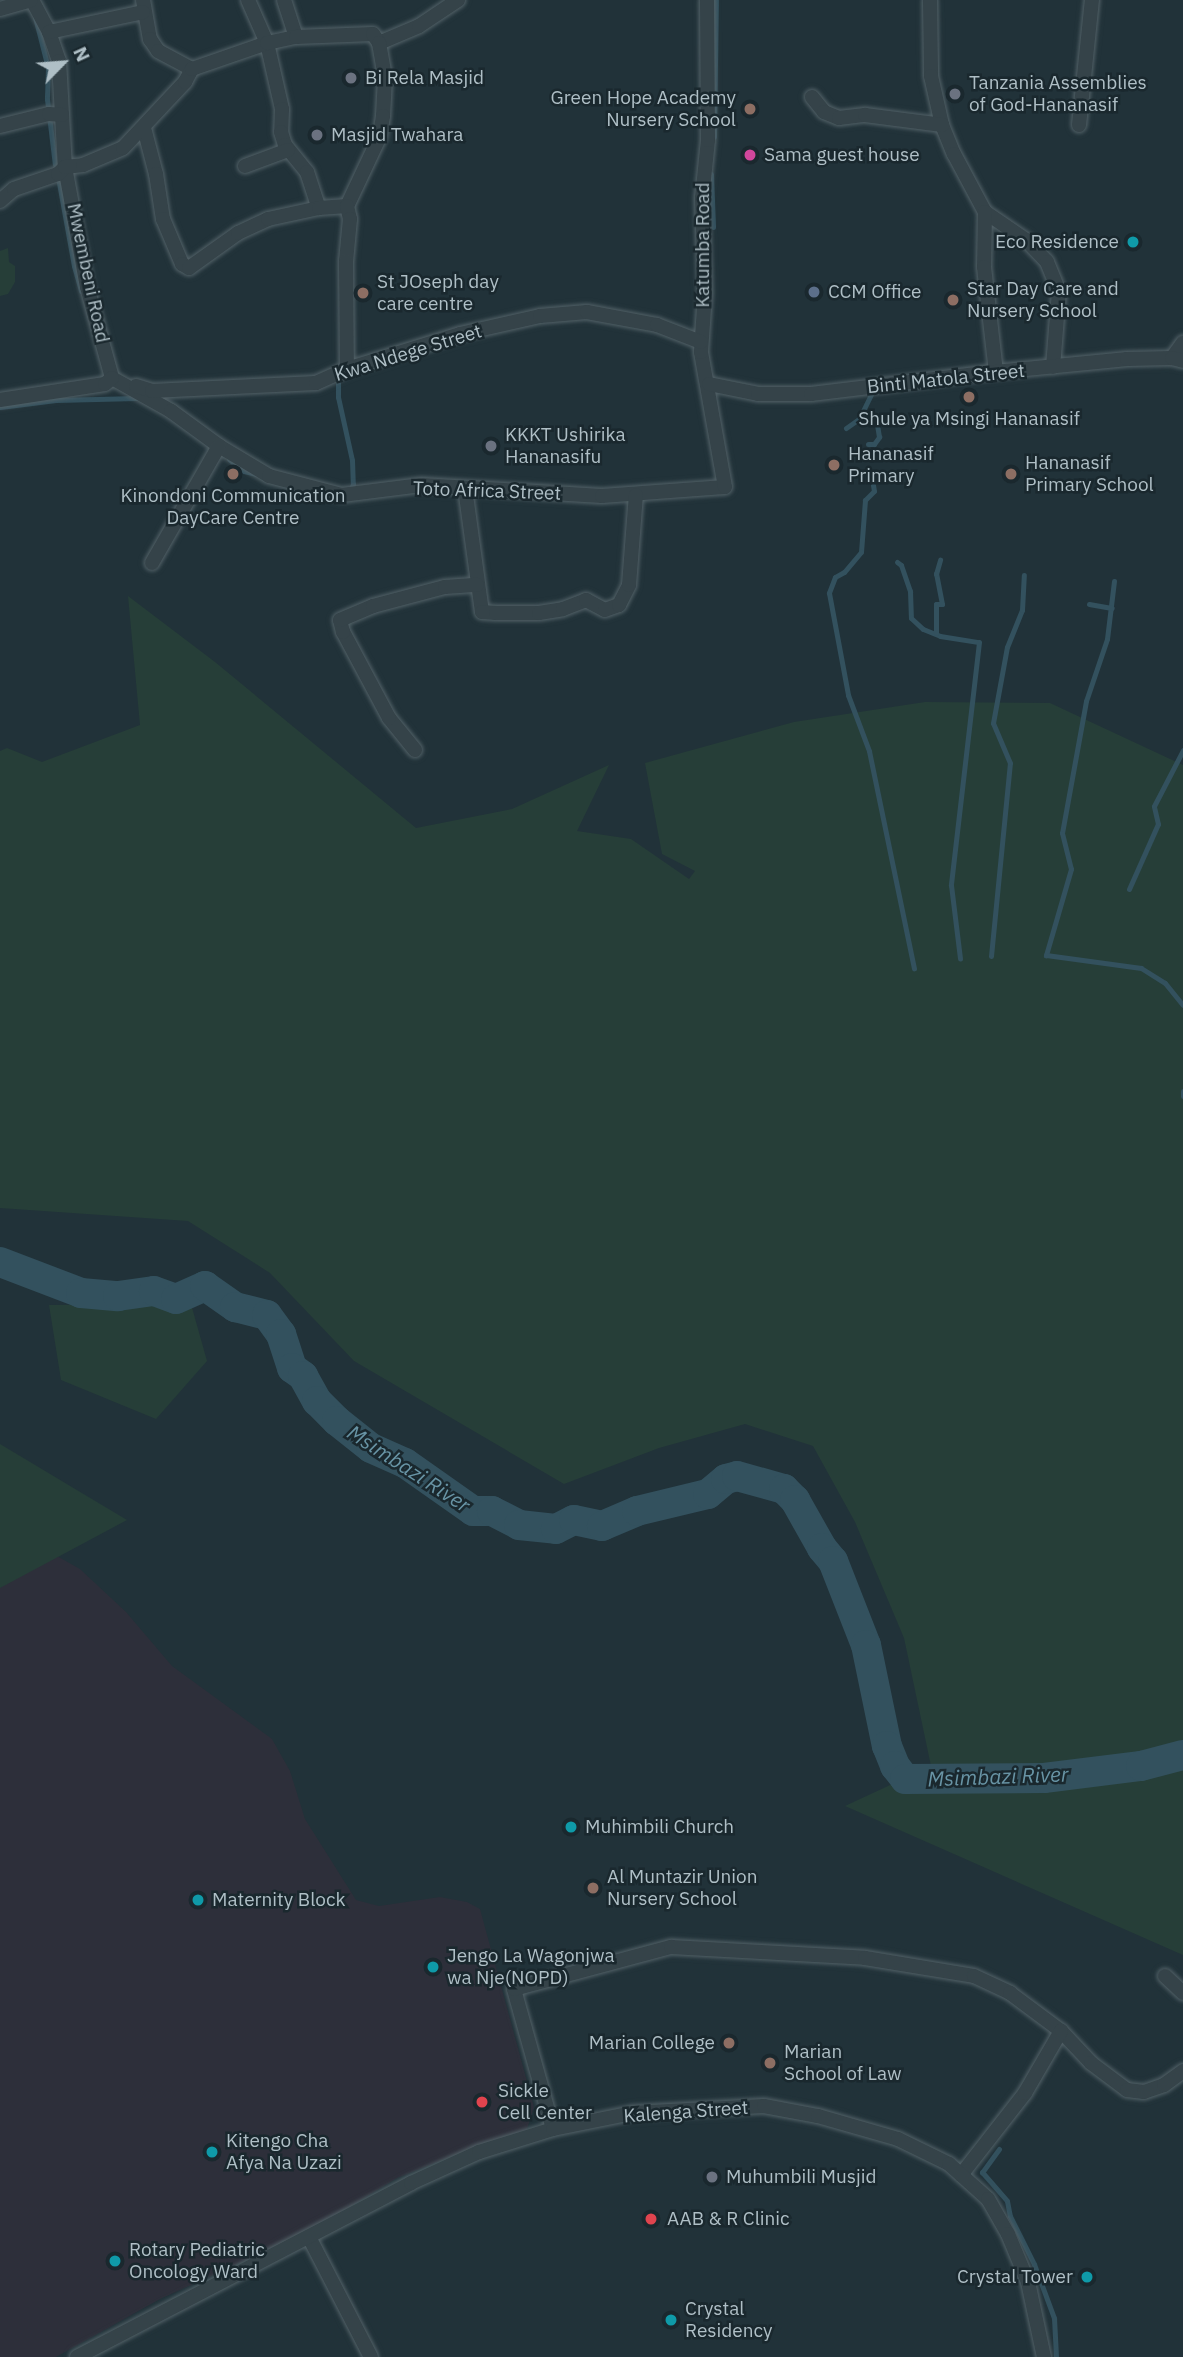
<!DOCTYPE html>
<style>
body{margin:0}
#map{position:relative;width:1183px;height:2357px;overflow:hidden;background:#213239;font-family:"IBM Plex Sans",sans-serif}
div>[style]{position:absolute}
.medical>*{inset:0;background:#2d2f3a}
.green>*{inset:0;background:#263e38}
.stream>*{height:5px;margin:-2.5px;padding:0 2.5px;transform-origin:2.5px;border-radius:2.5px;background:#33515e}
.river>*{height:30px;margin:-15px;padding:0 15px;transform-origin:15px;border-radius:15px;background:#33515e}
.roads{filter:drop-shadow(0 0 2px #526167) drop-shadow(0 0 2px #526167)}
.street>*{height:14px;margin:-7px;padding:0 7px;transform-origin:7px;border-radius:7px;background:#354349}
.dots>*{width:19px;height:19px;translate:-50% -50%;box-sizing:border-box;border:4px solid #1a282e;border-radius:50%}
span{translate:-50% -50%;white-space:nowrap;text-align:center;line-height:1.15;-webkit-text-stroke:5px #1a282e;paint-order:stroke}
.poi-label{font-size:19px;color:#afbfc6}
.left{translate:0 -50%;text-align:left}
.right{translate:-100% -50%;text-align:right}
.street-label{font-size:19px;color:#afbfc6}
.water-label{font-size:21px;color:#6894a5;font-style:italic}
.north{position:absolute;left:28px;top:28px;width:70px;height:70px;-webkit-text-stroke:5px #1a282e;paint-order:stroke;rotate:65deg;font-size:19px;font-weight:700;line-height:28px;text-align:center;color:#afbfc6}
.north::after{content:'';display:block;margin:auto;width:24px;height:32px;background:#afbfc6;clip-path:polygon(50% 0,100% 100%,50% 72%,0 100%)}
</style>
<div id="map">
<div class="medical">
<i style="clip-path:polygon(0 1524px,80px 1569px,126px 1612px,172px 1666px,272px 1739px,290px 1771px,305px 1819px,356px 1900px,379px 1906px,440px 1897px,467px 1902px,480px 1909px,534px 2107px,525px 2135px,455px 2155px,397px 2178px,309px 2232px,160px 2299px,56px 2357px,0 2357px)"></i>
</div>
<div class="green">
<i style="clip-path:polygon(8px 248px,9px 262px,15px 266px,15px 282px,8px 294px,0 296px,0 251px)"></i>
<i style="clip-path:polygon(128px 596px,215px 662px,416px 828px,512px 809px,609px 765px,577px 831px,631px 839px,689px 879px,695px 871px,662px 854px,645px 763px,794px 722px,925px 702px,1050px 703px,1183px 765px,1183px 1955px,845px 1806px,931px 1766px,904px 1638px,855px 1522px,813px 1446px,745px 1424px,659px 1448px,564px 1484px,354px 1361px,270px 1273px,188px 1221px,0 1208px,0 751px,7px 748px,42px 762px,140px 725px)"></i>
<i style="clip-path:polygon(191px 1304px,207px 1361px,156px 1419px,61px 1380px,49px 1305px)"></i>
<i style="clip-path:polygon(0 1444px,127px 1520px,0 1588px)"></i>
</div>
<div class="stream">
<i style="left:35px;top:17px;width:53px;rotate:75.7deg"></i>
<i style="left:48px;top:68px;width:31px;rotate:92deg"></i>
<i style="left:47px;top:99px;width:66px;rotate:83.1deg"></i>
<i style="left:714px;top:137px;width:137px;rotate:-89.2deg"></i>
<i style="left:711px;top:174px;width:53px;rotate:87.8deg"></i>
<i style="left:58px;top:177px;width:90px;rotate:79.8deg"></i>
<i style="left:74px;top:266px;width:26px;rotate:74deg"></i>
<i style="left:338px;top:376px;width:21px;rotate:90deg"></i>
<i style="left:338px;top:397px;width:65px;rotate:77.5deg"></i>
<i style="left:352px;top:460px;width:24px;rotate:88deg"></i>
<i style="left:353px;top:484px;width:10px;rotate:114deg"></i>
<i style="left:0;top:407px;width:56px;rotate:-7.1deg"></i>
<i style="left:56px;top:400px;width:81px;rotate:-1.4deg"></i>
<i style="left:846px;top:428px;width:16px;rotate:-35deg"></i>
<i style="left:859px;top:419px;width:32px;rotate:-64deg"></i>
<i style="left:868px;top:444px;width:6px"></i>
<i style="left:874px;top:444px;width:9px;rotate:-54deg"></i>
<i style="left:879px;top:437px;width:19px;rotate:-99deg"></i>
<i style="left:229px;top:459px;width:19px;rotate:39deg"></i>
<i style="left:244px;top:471px;width:12px;rotate:14deg"></i>
<i style="left:873px;top:485px;width:6px;rotate:81deg"></i>
<i style="left:874px;top:491px;width:13px;rotate:135deg"></i>
<i style="left:865px;top:500px;width:52px;rotate:94.4deg"></i>
<i style="left:861px;top:552px;width:26px;rotate:130deg"></i>
<i style="left:844px;top:572px;width:10px;rotate:151deg"></i>
<i style="left:835px;top:577px;width:17px;rotate:111deg"></i>
<i style="left:829px;top:593px;width:104px;rotate:79.4deg"></i>
<i style="left:848px;top:695px;width:60px;rotate:69.4deg"></i>
<i style="left:869px;top:751px;width:222px;rotate:78.3deg"></i>
<i style="left:897px;top:562px;width:5px;rotate:37deg"></i>
<i style="left:901px;top:565px;width:28px;rotate:71deg"></i>
<i style="left:910px;top:591px;width:27px;rotate:88deg"></i>
<i style="left:911px;top:618px;width:16px;rotate:43deg"></i>
<i style="left:923px;top:629px;width:18px;rotate:22deg"></i>
<i style="left:940px;top:636px;width:39px;rotate:9deg"></i>
<i style="left:979px;top:642px;width:245px;rotate:96.6deg"></i>
<i style="left:951px;top:885px;width:74px;rotate:83deg"></i>
<i style="left:1114px;top:581px;width:58px;rotate:96.9deg"></i>
<i style="left:1107px;top:639px;width:65px;rotate:108.7deg"></i>
<i style="left:1086px;top:701px;width:134px;rotate:100.3deg"></i>
<i style="left:1062px;top:833px;width:37px;rotate:76deg"></i>
<i style="left:1071px;top:869px;width:90px;rotate:106.2deg"></i>
<i style="left:1046px;top:955px;width:96px;rotate:7.8deg"></i>
<i style="left:1141px;top:968px;width:28px;rotate:32deg"></i>
<i style="left:1165px;top:983px;width:28px;rotate:51deg"></i>
<i style="left:1089px;top:604px;width:23px;rotate:10deg"></i>
<i style="left:936px;top:633px;width:29px;rotate:-90deg"></i>
<i style="left:936px;top:604px;width:6px"></i>
<i style="left:942px;top:604px;width:31px;rotate:-101deg"></i>
<i style="left:936px;top:574px;width:15px;rotate:-74deg"></i>
<i style="left:1129px;top:889px;width:71px;rotate:-66deg"></i>
<i style="left:1158px;top:824px;width:18px;rotate:-103deg"></i>
<i style="left:1154px;top:806px;width:63px;rotate:-62.6deg"></i>
<i style="left:991px;top:956px;width:194px;rotate:-84.4deg"></i>
<i style="left:1010px;top:763px;width:43px;rotate:-113deg"></i>
<i style="left:993px;top:723px;width:77px;rotate:-79.6deg"></i>
<i style="left:1007px;top:647px;width:40px;rotate:-68deg"></i>
<i style="left:1022px;top:610px;width:35px;rotate:-87deg"></i>
<i style="left:1183px;top:1091px;width:5px;rotate:90deg"></i>
<i style="left:999px;top:2149px;width:29px;rotate:126deg"></i>
<i style="left:982px;top:2172px;width:38px;rotate:49deg"></i>
<i style="left:1007px;top:2201px;width:15px;rotate:79deg"></i>
<i style="left:1010px;top:2216px;width:54px;rotate:63.4deg"></i>
<i style="left:1034px;top:2264px;width:58px;rotate:69.7deg"></i>
<i style="left:1054px;top:2318px;width:39px;rotate:87deg"></i>
</div>
<div class="river">
<i style="left:0;top:1262px;width:87px;rotate:20.9deg"></i>
<i style="left:81px;top:1293px;width:37px;rotate:5deg"></i>
<i style="left:118px;top:1296px;width:36px;rotate:-8deg"></i>
<i style="left:154px;top:1291px;width:23px;rotate:20deg"></i>
<i style="left:176px;top:1299px;width:32px;rotate:-24deg"></i>
<i style="left:205px;top:1286px;width:37px;rotate:35deg"></i>
<i style="left:235px;top:1307px;width:33px;rotate:14deg"></i>
<i style="left:267px;top:1315px;width:24px;rotate:54deg"></i>
<i style="left:281px;top:1334px;width:36px;rotate:72deg"></i>
<i style="left:292px;top:1368px;width:14px;rotate:36deg"></i>
<i style="left:303px;top:1376px;width:29px;rotate:61deg"></i>
<i style="left:317px;top:1401px;width:28px;rotate:45deg"></i>
<i style="left:337px;top:1421px;width:43px;rotate:38.5deg"></i>
<i style="left:371px;top:1448px;width:37px;rotate:24deg"></i>
<i style="left:405px;top:1463px;width:83px;rotate:35.2deg"></i>
<i style="left:473px;top:1511px;width:19px"></i>
<i style="left:492px;top:1511px;width:30px;rotate:27deg"></i>
<i style="left:519px;top:1525px;width:37px;rotate:6deg"></i>
<i style="left:556px;top:1529px;width:20px;rotate:-27deg"></i>
<i style="left:574px;top:1520px;width:29px;rotate:12deg"></i>
<i style="left:602px;top:1526px;width:38px;rotate:-23deg"></i>
<i style="left:637px;top:1511px;width:73px;rotate:-13.5deg"></i>
<i style="left:708px;top:1494px;width:23px;rotate:-40deg"></i>
<i style="left:726px;top:1479px;width:11px;rotate:-15deg"></i>
<i style="left:737px;top:1476px;width:49px;rotate:15.5deg"></i>
<i style="left:784px;top:1489px;width:16px;rotate:45deg"></i>
<i style="left:795px;top:1500px;width:55px;rotate:60.6deg"></i>
<i style="left:822px;top:1548px;width:17px;rotate:50deg"></i>
<i style="left:833px;top:1561px;width:90px;rotate:68.6deg"></i>
<i style="left:866px;top:1645px;width:103px;rotate:78.3deg"></i>
<i style="left:887px;top:1746px;width:22px;rotate:68deg"></i>
<i style="left:895px;top:1766px;width:16px;rotate:52deg"></i>
<i style="left:905px;top:1779px;width:139px;rotate:-0.4deg"></i>
<i style="left:1044px;top:1778px;width:98px;rotate:-7.1deg"></i>
<i style="left:1141px;top:1766px;width:43px;rotate:-14.7deg"></i>
</div>
<div class="roads">
<div class="street">
<i style="left:32px;top:0;width:36px;rotate:62deg"></i>
<i style="left:49px;top:32px;width:31px;rotate:71deg"></i>
<i style="left:59px;top:61px;width:106px;rotate:86.8deg"></i>
<i style="left:65px;top:167px;width:122px;rotate:79.6deg"></i>
<i style="left:87px;top:287px;width:94px;rotate:74.6deg"></i>
<i style="left:143px;top:0;width:40px;rotate:80deg"></i>
<i style="left:150px;top:39px;width:14px;rotate:56deg"></i>
<i style="left:158px;top:51px;width:38px;rotate:28deg"></i>
<i style="left:248px;top:0;width:47px;rotate:66.2deg"></i>
<i style="left:267px;top:43px;width:68px;rotate:77.2deg"></i>
<i style="left:282px;top:109px;width:23px;rotate:92deg"></i>
<i style="left:281px;top:132px;width:14px;rotate:73deg"></i>
<i style="left:285px;top:145px;width:35px;rotate:51deg"></i>
<i style="left:307px;top:172px;width:38px;rotate:72deg"></i>
<i style="left:284px;top:0;width:39px;rotate:72deg"></i>
<i style="left:930px;top:0;width:76px;rotate:89.2deg"></i>
<i style="left:931px;top:76px;width:50px;rotate:77.3deg"></i>
<i style="left:942px;top:125px;width:31px;rotate:68deg"></i>
<i style="left:954px;top:154px;width:66px;rotate:61.9deg"></i>
<i style="left:985px;top:212px;width:50px;rotate:34.3deg"></i>
<i style="left:1026px;top:240px;width:30px;rotate:46deg"></i>
<i style="left:1047px;top:262px;width:31px;rotate:68deg"></i>
<i style="left:1059px;top:291px;width:76px;rotate:94.5deg"></i>
<i style="left:0;top:9px;width:32px;rotate:-16deg"></i>
<i style="left:49px;top:32px;width:96px;rotate:-12deg"></i>
<i style="left:379px;top:43px;width:43px;rotate:-23deg"></i>
<i style="left:419px;top:26px;width:47px;rotate:-33.7deg"></i>
<i style="left:812px;top:97px;width:19px;rotate:51deg"></i>
<i style="left:824px;top:112px;width:16px;rotate:22deg"></i>
<i style="left:839px;top:118px;width:26px;rotate:-7deg"></i>
<i style="left:865px;top:115px;width:78px;rotate:7.4deg"></i>
<i style="left:1079px;top:125px;width:126px;rotate:-84.1deg"></i>
<i style="left:0;top:126px;width:50px;rotate:-13.8deg"></i>
<i style="left:49px;top:114px;width:13px;rotate:4deg"></i>
<i style="left:144px;top:128px;width:48px;rotate:75.4deg"></i>
<i style="left:156px;top:174px;width:46px;rotate:81.2deg"></i>
<i style="left:163px;top:219px;width:49px;rotate:67.1deg"></i>
<i style="left:182px;top:264px;width:8px;rotate:30deg"></i>
<i style="left:189px;top:268px;width:60px;rotate:-35.5deg"></i>
<i style="left:238px;top:233px;width:33px;rotate:-25deg"></i>
<i style="left:268px;top:219px;width:52px;rotate:-12.2deg"></i>
<i style="left:319px;top:208px;width:28px;rotate:-4deg"></i>
<i style="left:245px;top:166px;width:46px;rotate:-20.4deg"></i>
<i style="left:0;top:201px;width:18px;rotate:-41deg"></i>
<i style="left:14px;top:189px;width:46px;rotate:-18.8deg"></i>
<i style="left:58px;top:174px;width:10px;rotate:-45deg"></i>
<i style="left:65px;top:167px;width:18px;rotate:-6deg"></i>
<i style="left:83px;top:165px;width:43px;rotate:-23deg"></i>
<i style="left:123px;top:148px;width:91px;rotate:-46.8deg"></i>
<i style="left:185px;top:82px;width:15px;rotate:-62deg"></i>
<i style="left:192px;top:69px;width:79px;rotate:-19.1deg"></i>
<i style="left:267px;top:43px;width:30px;rotate:-12deg"></i>
<i style="left:296px;top:37px;width:77px;rotate:-2.2deg"></i>
<i style="left:373px;top:34px;width:11px;rotate:56deg"></i>
<i style="left:379px;top:43px;width:36px;rotate:80deg"></i>
<i style="left:385px;top:78px;width:38px;rotate:93deg"></i>
<i style="left:383px;top:116px;width:20px;rotate:99deg"></i>
<i style="left:380px;top:136px;width:77px;rotate:115.2deg"></i>
<i style="left:347px;top:206px;width:13px;rotate:77deg"></i>
<i style="left:350px;top:219px;width:42px;rotate:95.4deg"></i>
<i style="left:346px;top:261px;width:108px;rotate:89.5deg"></i>
<i style="left:985px;top:212px;width:55px;rotate:91deg"></i>
<i style="left:984px;top:267px;width:106px;rotate:83.5deg"></i>
<i style="left:1172px;top:358px;width:19px;rotate:-54deg"></i>
<i style="left:112px;top:378px;width:68px;rotate:29.2deg"></i>
<i style="left:171px;top:411px;width:59px;rotate:36.1deg"></i>
<i style="left:219px;top:446px;width:58px;rotate:31deg"></i>
<i style="left:269px;top:476px;width:75px;rotate:14.6deg"></i>
<i style="left:342px;top:495px;width:80px;rotate:-7.2deg"></i>
<i style="left:421px;top:485px;width:181px;rotate:3.5deg"></i>
<i style="left:602px;top:496px;width:123px;rotate:-4.2deg"></i>
<i style="left:725px;top:487px;width:137px;rotate:-100.1deg"></i>
<i style="left:701px;top:352px;width:59px;rotate:-86.1deg"></i>
<i style="left:705px;top:293px;width:95px;rotate:-91.8deg"></i>
<i style="left:702px;top:198px;width:58px;rotate:-84.1deg"></i>
<i style="left:708px;top:140px;width:140px;rotate:-90.4deg"></i>
<i style="left:709px;top:384px;width:50px;rotate:11.5deg"></i>
<i style="left:758px;top:394px;width:53px"></i>
<i style="left:811px;top:394px;width:175px;rotate:-6.9deg"></i>
<i style="left:985px;top:373px;width:143px;rotate:-5.6deg"></i>
<i style="left:1127px;top:359px;width:45px;rotate:-1.3deg"></i>
<i style="left:1172px;top:358px;width:11px;rotate:15deg"></i>
<i style="left:136px;top:386px;width:17px;rotate:17deg"></i>
<i style="left:152px;top:391px;width:164px;rotate:-2.8deg"></i>
<i style="left:316px;top:383px;width:34px;rotate:-24deg"></i>
<i style="left:347px;top:369px;width:118px;rotate:-17.2deg"></i>
<i style="left:460px;top:334px;width:82px;rotate:-12.7deg"></i>
<i style="left:540px;top:316px;width:47px;rotate:-4.9deg"></i>
<i style="left:587px;top:312px;width:71px;rotate:10.5deg"></i>
<i style="left:657px;top:325px;width:47px;rotate:21.1deg"></i>
<i style="left:0;top:400px;width:106px;rotate:-8.7deg"></i>
<i style="left:105px;top:384px;width:9px;rotate:-41deg"></i>
<i style="left:465px;top:488px;width:125px;rotate:82.2deg"></i>
<i style="left:482px;top:612px;width:14px;rotate:4deg"></i>
<i style="left:496px;top:613px;width:43px"></i>
<i style="left:539px;top:613px;width:24px;rotate:-9deg"></i>
<i style="left:563px;top:609px;width:25px;rotate:-21deg"></i>
<i style="left:586px;top:600px;width:21px;rotate:28deg"></i>
<i style="left:605px;top:610px;width:15px;rotate:-20deg"></i>
<i style="left:619px;top:605px;width:22px;rotate:-63deg"></i>
<i style="left:629px;top:585px;width:90px;rotate:-85.6deg"></i>
<i style="left:152px;top:563px;width:135px;rotate:-60.2deg"></i>
<i style="left:415px;top:750px;width:41px;rotate:-129.1deg"></i>
<i style="left:389px;top:718px;width:98px;rotate:-118.1deg"></i>
<i style="left:343px;top:632px;width:12px;rotate:-104deg"></i>
<i style="left:340px;top:620px;width:36px;rotate:-23deg"></i>
<i style="left:373px;top:606px;width:74px;rotate:-14.8deg"></i>
<i style="left:445px;top:587px;width:32px;rotate:-4deg"></i>
<i style="left:1165px;top:1976px;width:25px;rotate:43deg"></i>
<i style="left:553px;top:2129px;width:145px;rotate:-105.6deg"></i>
<i style="left:514px;top:1989px;width:163px;rotate:-15deg"></i>
<i style="left:671px;top:1947px;width:194px;rotate:3.2deg"></i>
<i style="left:865px;top:1958px;width:110px;rotate:9.4deg"></i>
<i style="left:974px;top:1976px;width:40px;rotate:25deg"></i>
<i style="left:1010px;top:1993px;width:64px;rotate:36.7deg"></i>
<i style="left:1061px;top:2031px;width:44px;rotate:46.8deg"></i>
<i style="left:1091px;top:2063px;width:45px;rotate:36.9deg"></i>
<i style="left:1127px;top:2090px;width:17px;rotate:7deg"></i>
<i style="left:1144px;top:2092px;width:21px;rotate:-19deg"></i>
<i style="left:1164px;top:2085px;width:24px;rotate:-36deg"></i>
<i style="left:961px;top:2175px;width:104px;rotate:-52deg"></i>
<i style="left:1025px;top:2093px;width:72px;rotate:-59.9deg"></i>
<i style="left:309px;top:2237px;width:135px;rotate:62.7deg"></i>
<i style="left:77px;top:2357px;width:377px;rotate:-27.5deg"></i>
<i style="left:411px;top:2183px;width:75px;rotate:-24.5deg"></i>
<i style="left:479px;top:2152px;width:77px;rotate:-17.3deg"></i>
<i style="left:553px;top:2129px;width:81px;rotate:-11.4deg"></i>
<i style="left:632px;top:2113px;width:132px;rotate:-3deg"></i>
<i style="left:764px;top:2106px;width:55px;rotate:10.5deg"></i>
<i style="left:818px;top:2116px;width:83px;rotate:16deg"></i>
<i style="left:898px;top:2139px;width:57px;rotate:26.1deg"></i>
<i style="left:949px;top:2164px;width:52px;rotate:41.9deg"></i>
<i style="left:988px;top:2199px;width:40px;rotate:60.3deg"></i>
<i style="left:1008px;top:2234px;width:52px;rotate:67.4deg"></i>
<i style="left:1028px;top:2282px;width:77px;rotate:78deg"></i>
</div>
</div>
<div class="dots">
<i style="left:351px;top:78px;background:#6b7280"></i>
<i style="left:955px;top:94px;background:#6b7280"></i>
<i style="left:750px;top:109px;background:#8d6e63"></i>
<i style="left:317px;top:135px;background:#6b7280"></i>
<i style="left:750px;top:155px;background:#d1479c"></i>
<i style="left:1133px;top:242px;background:#0f9aa8"></i>
<i style="left:814px;top:292px;background:#5c6f8a"></i>
<i style="left:363px;top:293px;background:#8d6e63"></i>
<i style="left:953px;top:300px;background:#8d6e63"></i>
<i style="left:969px;top:397px;background:#8d6e63"></i>
<i style="left:491px;top:446px;background:#6b7280"></i>
<i style="left:834px;top:465px;background:#8d6e63"></i>
<i style="left:233px;top:474px;background:#8d6e63"></i>
<i style="left:1011px;top:474px;background:#8d6e63"></i>
<i style="left:571px;top:1827px;background:#0f9aa8"></i>
<i style="left:593px;top:1888px;background:#8d6e63"></i>
<i style="left:198px;top:1900px;background:#0f9aa8"></i>
<i style="left:433px;top:1967px;background:#0f9aa8"></i>
<i style="left:729px;top:2043px;background:#8d6e63"></i>
<i style="left:770px;top:2063px;background:#8d6e63"></i>
<i style="left:482px;top:2102px;background:#e0444e"></i>
<i style="left:212px;top:2152px;background:#0f9aa8"></i>
<i style="left:712px;top:2177px;background:#6b7280"></i>
<i style="left:651px;top:2219px;background:#e0444e"></i>
<i style="left:115px;top:2261px;background:#0f9aa8"></i>
<i style="left:1087px;top:2277px;background:#0f9aa8"></i>
<i style="left:671px;top:2320px;background:#0f9aa8"></i>
</div>
<div class="poi-label">
<span class="left" style="left:365px;top:78px">Bi Rela Masjid</span>
<span class="left" style="left:969px;top:94px">Tanzania Assemblies<br>of God-Hananasif</span>
<span class="right" style="left:736px;top:109px">Green Hope Academy<br>Nursery School</span>
<span class="left" style="left:331px;top:135px">Masjid Twahara</span>
<span class="left" style="left:764px;top:155px">Sama guest house</span>
<span class="right" style="left:1119px;top:242px">Eco Residence</span>
<span class="left" style="left:377px;top:293px">St JOseph day<br>care centre</span>
<span class="left" style="left:967px;top:300px">Star Day Care and<br>Nursery School</span>
<span class="left" style="left:828px;top:292px">CCM Office</span>
<span style="left:969px;top:419px">Shule ya Msingi Hananasif</span>
<span class="left" style="left:505px;top:446px">KKKT Ushirika<br>Hananasifu</span>
<span class="left" style="left:848px;top:465px">Hananasif<br>Primary</span>
<span class="left" style="left:1025px;top:474px">Hananasif<br>Primary School</span>
<span style="left:233px;top:507px">Kinondoni Communication<br>DayCare Centre</span>
<span class="left" style="left:585px;top:1827px">Muhimbili Church</span>
<span class="left" style="left:607px;top:1888px">Al Muntazir Union<br>Nursery School</span>
<span class="left" style="left:212px;top:1900px">Maternity Block</span>
<span class="left" style="left:447px;top:1967px">Jengo La Wagonjwa<br>wa Nje(NOPD)</span>
<span class="right" style="left:715px;top:2043px">Marian College</span>
<span class="left" style="left:784px;top:2063px">Marian<br>School of Law</span>
<span class="left" style="left:498px;top:2102px">Sickle<br>Cell Center</span>
<span class="left" style="left:226px;top:2152px">Kitengo Cha<br>Afya Na Uzazi</span>
<span class="left" style="left:726px;top:2177px">Muhumbili Musjid</span>
<span class="left" style="left:667px;top:2219px">AAB &amp; R Clinic</span>
<span class="left" style="left:129px;top:2261px">Rotary Pediatric<br>Oncology Ward</span>
<span class="right" style="left:1073px;top:2277px">Crystal Tower</span>
<span class="left" style="left:685px;top:2320px">Crystal<br>Residency</span>
</div>
<div class="street-label">
<span style="left:703px;top:245px;rotate:-90deg">Katumba Road</span>
<span style="left:88px;top:273px;rotate:78deg">Mwembeni Road</span>
<span style="left:408px;top:353px;rotate:-17deg">Kwa Ndege Street</span>
<span style="left:946px;top:379px;rotate:-6deg">Binti Matola Street</span>
<span style="left:487px;top:491px;rotate:2deg">Toto Africa Street</span>
<span style="left:686px;top:2112px;rotate:-4deg">Kalenga Street</span>
</div>
<div class="water-label">
<span style="left:409px;top:1468px;rotate:33deg">Msimbazi River</span>
<span style="left:998px;top:1776px;rotate:-2deg">Msimbazi River</span>
</div>
<div class="north">N</div>
</div>
